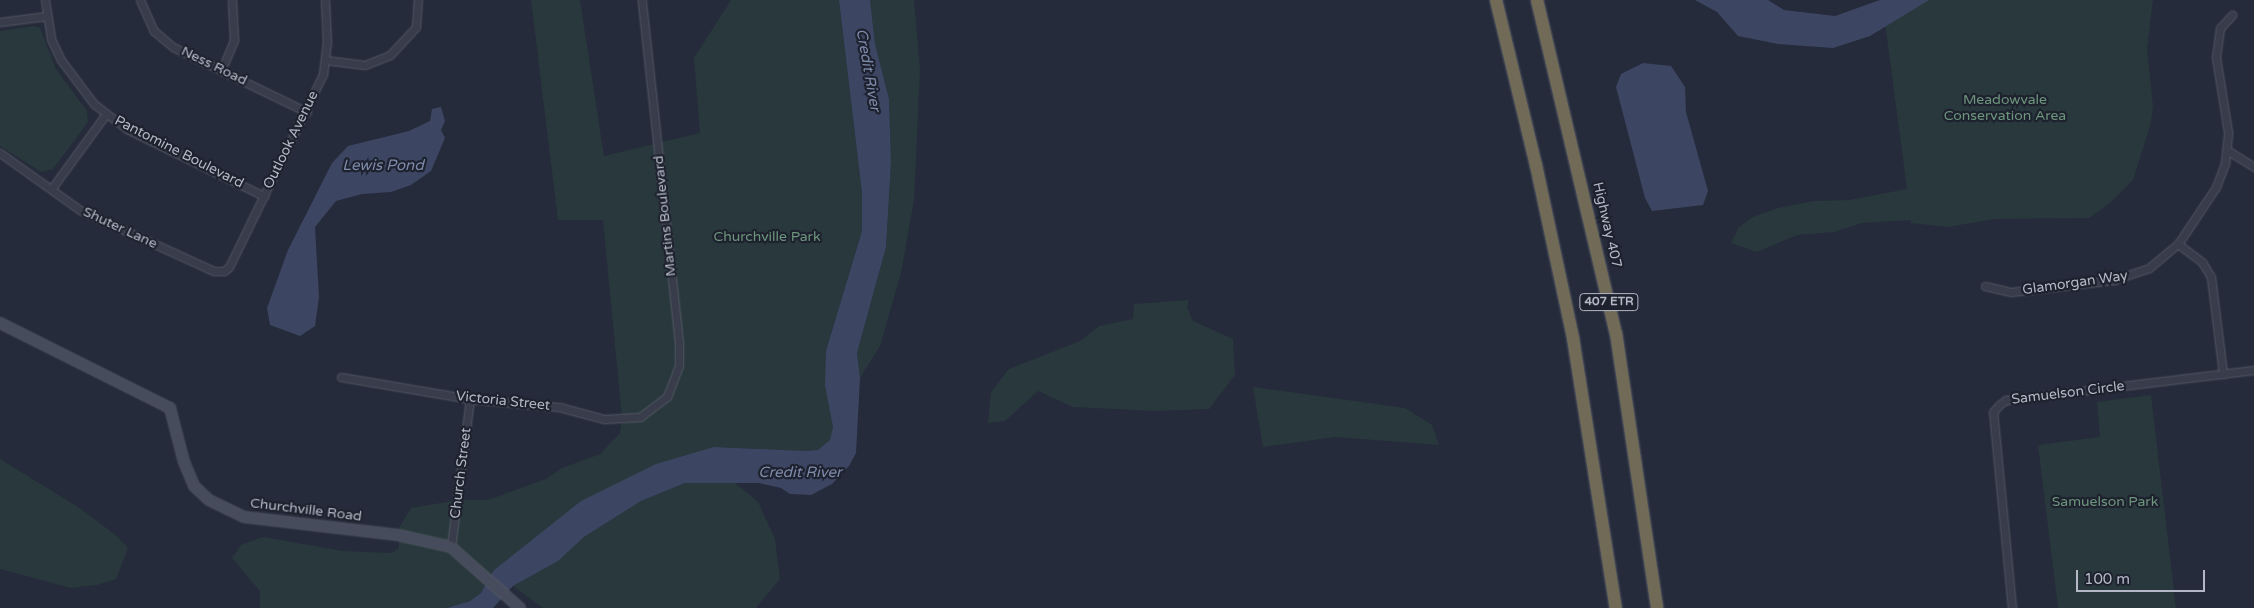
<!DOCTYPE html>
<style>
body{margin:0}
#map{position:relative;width:2254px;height:608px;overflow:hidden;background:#252b3a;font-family:"Varela Round",sans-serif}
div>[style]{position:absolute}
.green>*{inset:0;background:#28383c}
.water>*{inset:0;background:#3c4662}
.roads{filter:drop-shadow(0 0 1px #545865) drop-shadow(0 0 1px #545865)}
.street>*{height:7px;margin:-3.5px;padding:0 3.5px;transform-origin:3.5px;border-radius:3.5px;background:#393d4b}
.secondary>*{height:10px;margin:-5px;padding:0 5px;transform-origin:5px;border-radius:5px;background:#474c5d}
.highway>*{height:12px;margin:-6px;padding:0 6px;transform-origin:6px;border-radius:6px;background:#706a56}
span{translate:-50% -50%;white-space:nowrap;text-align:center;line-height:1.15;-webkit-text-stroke:4.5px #1e222f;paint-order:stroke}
.shield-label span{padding:1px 4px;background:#1e222f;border:1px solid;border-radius:4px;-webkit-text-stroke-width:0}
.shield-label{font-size:12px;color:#b4b8c6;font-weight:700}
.street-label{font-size:14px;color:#b4b8c6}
.park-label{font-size:14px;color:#6d957c}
.water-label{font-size:15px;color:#7e8bab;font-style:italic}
.scale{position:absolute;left:2076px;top:570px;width:129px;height:22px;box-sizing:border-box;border:2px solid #b4b8c6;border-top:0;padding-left:6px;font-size:15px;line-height:18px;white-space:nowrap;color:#b4b8c6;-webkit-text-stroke:4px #1e222f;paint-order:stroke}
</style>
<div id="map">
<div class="green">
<i style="clip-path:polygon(531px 0,580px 0,604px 156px,700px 133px,694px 58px,731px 0,839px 0,862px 193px,862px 231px,826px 351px,833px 427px,831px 440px,818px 450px,805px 451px,714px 447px,493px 571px,481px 593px,470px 601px,447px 608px,260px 608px,260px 591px,232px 558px,241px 545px,263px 537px,343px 551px,392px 553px,399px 548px,399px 528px,411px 508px,459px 500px,488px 500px,546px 479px,562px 468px,600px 454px,620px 433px,622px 418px,603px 220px,558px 220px)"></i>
<i style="clip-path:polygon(870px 0,914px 0,920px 70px,914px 200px,901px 273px,880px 346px,860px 378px,857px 353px,886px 247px,891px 162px,889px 99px,875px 44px)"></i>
<i style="clip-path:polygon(1882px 0,2153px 0,2147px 49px,2153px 105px,2151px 123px,2133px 180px,2110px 203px,2089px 218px,1994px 219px,1948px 227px,1911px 223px,1911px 220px,1862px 223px,1834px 232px,1797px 235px,1757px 252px,1731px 243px,1739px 227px,1753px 217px,1778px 208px,1814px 201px,1849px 200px,1907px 189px)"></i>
<i style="clip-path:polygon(34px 26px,40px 28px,56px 69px,87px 111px,88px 122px,53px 169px,41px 172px,0 146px,0 31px)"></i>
<i style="clip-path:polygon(1189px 300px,1187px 307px,1193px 321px,1233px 339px,1235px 375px,1209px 409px,1156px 411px,1073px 407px,1038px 391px,1005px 421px,988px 423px,991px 392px,1009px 369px,1080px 341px,1099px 326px,1133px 319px,1134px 304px)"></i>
<i style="clip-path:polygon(1253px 387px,1405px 408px,1432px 425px,1439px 445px,1335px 437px,1263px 447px)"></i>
<i style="clip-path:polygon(2151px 395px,2176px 608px,2058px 608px,2038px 445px,2100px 437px,2097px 402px)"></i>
<i style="clip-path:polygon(0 459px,78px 507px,117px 536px,128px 548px,116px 579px,97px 585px,71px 588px,0 569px)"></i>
<i style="clip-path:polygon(685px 483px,735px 483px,758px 502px,775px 539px,780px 579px,756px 608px,543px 608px,513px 586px,558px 561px,584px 537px,641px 501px)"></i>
</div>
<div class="water">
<i style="clip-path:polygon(839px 0,870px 0,875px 44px,889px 99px,891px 162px,886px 247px,857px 353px,860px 378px,856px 453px,849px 466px,832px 484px,811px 495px,790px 494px,781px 488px,759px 483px,685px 483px,641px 501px,584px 537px,558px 561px,513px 586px,493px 608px,447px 608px,470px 601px,481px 593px,493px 571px,581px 501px,656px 464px,714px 447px,805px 451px,818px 450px,830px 440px,833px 427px,825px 385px,826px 351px,862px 231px,862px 193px)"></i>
<i style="clip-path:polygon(1695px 0,1768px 0,1784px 10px,1835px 16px,1880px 0,1929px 0,1870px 36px,1833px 48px,1778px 44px,1738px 36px,1717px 12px)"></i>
<i style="clip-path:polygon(1643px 63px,1671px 66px,1685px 87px,1686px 112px,1708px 191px,1703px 205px,1652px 211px,1645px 198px,1616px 87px,1621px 74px)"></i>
<i style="clip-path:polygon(441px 107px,445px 121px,441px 130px,445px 138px,431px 171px,411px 185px,391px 192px,362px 194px,336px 201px,315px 227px,319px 297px,315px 326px,300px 336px,270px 325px,267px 308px,288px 250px,332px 163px,348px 146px,409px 131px,430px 121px,432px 109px)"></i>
</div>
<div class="roads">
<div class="street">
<i style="left:45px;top:0;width:39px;rotate:81deg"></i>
<i style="left:51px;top:39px;width:23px;rotate:65deg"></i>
<i style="left:61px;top:60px;width:55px;rotate:53.1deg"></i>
<i style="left:94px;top:104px;width:41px;rotate:37.1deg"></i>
<i style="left:127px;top:129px;width:153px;rotate:26.1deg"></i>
<i style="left:140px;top:0;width:34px;rotate:66deg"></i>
<i style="left:154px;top:31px;width:25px;rotate:40deg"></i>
<i style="left:173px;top:47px;width:149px;rotate:25.9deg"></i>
<i style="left:0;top:22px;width:47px;rotate:-7.3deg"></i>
<i style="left:325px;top:60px;width:40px;rotate:7.1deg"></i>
<i style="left:365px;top:65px;width:27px;rotate:-22deg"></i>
<i style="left:390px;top:55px;width:38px;rotate:-47deg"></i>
<i style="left:416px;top:27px;width:27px;rotate:-86deg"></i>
<i style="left:221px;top:71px;width:34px;rotate:-67deg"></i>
<i style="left:234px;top:40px;width:40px;rotate:-92.9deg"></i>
<i style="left:2227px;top:150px;width:32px;rotate:32deg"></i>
<i style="left:0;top:153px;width:98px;rotate:35.5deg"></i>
<i style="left:80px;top:210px;width:147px;rotate:24.5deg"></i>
<i style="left:214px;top:271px;width:10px"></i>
<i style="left:224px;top:271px;width:6px;rotate:-39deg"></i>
<i style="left:229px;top:267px;width:215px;rotate:-64deg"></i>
<i style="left:323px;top:74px;width:31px;rotate:-83deg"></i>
<i style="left:327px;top:43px;width:43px;rotate:-92.7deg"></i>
<i style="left:52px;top:188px;width:92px;rotate:-53.9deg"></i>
<i style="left:2178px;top:244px;width:30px;rotate:37deg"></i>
<i style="left:2202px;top:262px;width:17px;rotate:59deg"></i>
<i style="left:2211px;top:277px;width:98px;rotate:82.9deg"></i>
<i style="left:1985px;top:286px;width:27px;rotate:13deg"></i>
<i style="left:2011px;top:292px;width:104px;rotate:-6.6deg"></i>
<i style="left:2114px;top:280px;width:37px;rotate:-19deg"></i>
<i style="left:2149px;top:268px;width:38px;rotate:-40deg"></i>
<i style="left:2178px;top:244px;width:69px;rotate:-56.3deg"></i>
<i style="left:2216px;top:187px;width:26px;rotate:-69deg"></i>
<i style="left:2225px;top:163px;width:31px;rotate:-84deg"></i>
<i style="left:2228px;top:132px;width:76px;rotate:-99.1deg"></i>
<i style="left:2216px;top:57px;width:29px;rotate:-82deg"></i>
<i style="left:2220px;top:28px;width:18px;rotate:-47deg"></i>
<i style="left:341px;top:377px;width:131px;rotate:9.7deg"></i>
<i style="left:470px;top:399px;width:89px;rotate:5.1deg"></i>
<i style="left:559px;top:407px;width:47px;rotate:14.9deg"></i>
<i style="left:604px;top:419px;width:36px;rotate:-3deg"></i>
<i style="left:640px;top:417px;width:34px;rotate:-37deg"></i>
<i style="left:667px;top:397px;width:33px;rotate:-69deg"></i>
<i style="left:679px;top:366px;width:23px;rotate:-90deg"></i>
<i style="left:679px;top:343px;width:345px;rotate:-96.2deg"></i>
<i style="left:451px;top:547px;width:149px;rotate:-82.7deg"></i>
<i style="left:2012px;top:608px;width:197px;rotate:-95.5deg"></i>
<i style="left:1993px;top:412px;width:9px;rotate:-49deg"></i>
<i style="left:1999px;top:405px;width:9px;rotate:-36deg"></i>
<i style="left:2006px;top:400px;width:250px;rotate:-6.9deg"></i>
</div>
<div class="secondary">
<i style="left:0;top:323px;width:190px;rotate:26.6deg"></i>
<i style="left:170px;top:408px;width:56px;rotate:75.5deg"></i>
<i style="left:184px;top:462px;width:26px;rotate:67deg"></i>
<i style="left:194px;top:486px;width:21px;rotate:43deg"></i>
<i style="left:209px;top:500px;width:39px;rotate:26deg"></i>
<i style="left:244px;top:517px;width:155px;rotate:6.7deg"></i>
<i style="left:398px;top:535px;width:54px;rotate:12.8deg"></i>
<i style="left:451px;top:547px;width:92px;rotate:41.5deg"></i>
</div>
<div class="highway">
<i style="left:1496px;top:0;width:170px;rotate:76.4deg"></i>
<i style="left:1536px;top:165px;width:177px;rotate:77.9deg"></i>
<i style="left:1573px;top:338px;width:273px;rotate:81deg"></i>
<i style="left:1537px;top:0;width:342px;rotate:76.7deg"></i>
<i style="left:1616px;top:333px;width:278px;rotate:81.5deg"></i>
</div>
</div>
<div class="shield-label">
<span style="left:1609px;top:302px">407 ETR</span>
</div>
<div class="street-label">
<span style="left:214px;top:66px;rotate:26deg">Ness Road</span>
<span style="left:291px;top:140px;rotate:-64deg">Outlook Avenue</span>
<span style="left:179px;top:152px;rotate:27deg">Pantomine Boulevard</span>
<span style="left:665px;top:216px;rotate:-96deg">Martins Boulevard</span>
<span style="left:1607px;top:225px;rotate:77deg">Highway 407</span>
<span style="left:120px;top:228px;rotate:25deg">Shuter Lane</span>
<span style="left:2075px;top:283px;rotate:-8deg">Glamorgan Way</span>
<span style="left:2068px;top:393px;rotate:-7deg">Samuelson Circle</span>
<span style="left:503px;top:401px;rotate:6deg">Victoria Street</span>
<span style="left:461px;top:473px;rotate:-83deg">Church Street</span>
<span style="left:306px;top:510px;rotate:7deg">Churchville Road</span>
</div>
<div class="park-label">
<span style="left:2005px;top:108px">Meadowvale<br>Conservation Area</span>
<span style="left:767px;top:237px">Churchville Park</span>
<span style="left:2105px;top:502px">Samuelson Park</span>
</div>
<div class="water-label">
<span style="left:868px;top:70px;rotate:80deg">Credit River</span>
<span style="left:383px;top:166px">Lewis Pond</span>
<span style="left:800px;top:473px">Credit River</span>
</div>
<div class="scale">100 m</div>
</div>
